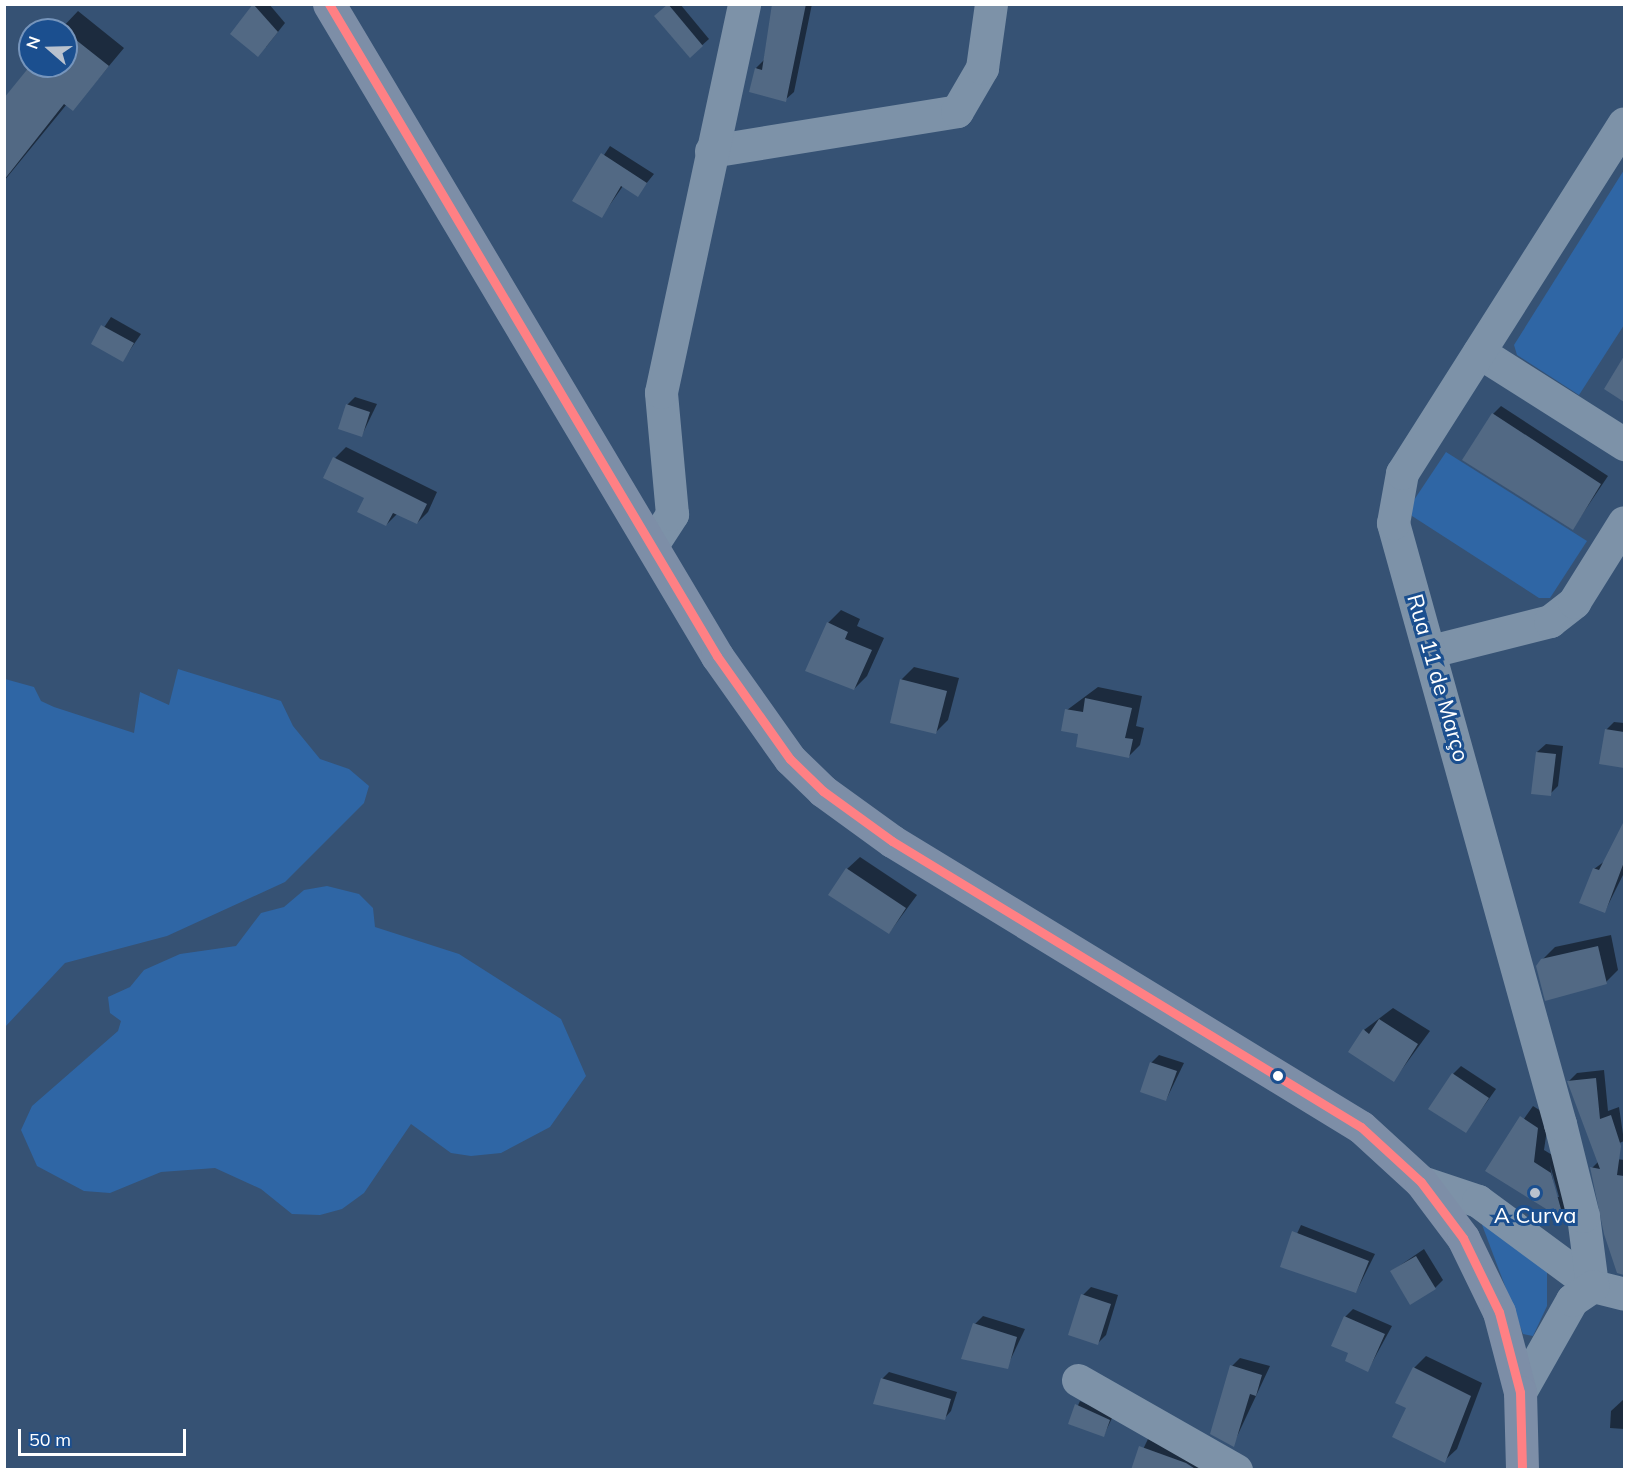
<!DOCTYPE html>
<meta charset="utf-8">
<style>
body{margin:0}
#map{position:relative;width:1629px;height:1474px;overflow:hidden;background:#365274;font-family:Mulish,sans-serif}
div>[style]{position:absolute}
.green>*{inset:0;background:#2f66a5}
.shadow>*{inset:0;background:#0007}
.building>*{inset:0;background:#526984}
.minor>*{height:33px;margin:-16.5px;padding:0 16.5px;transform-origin:16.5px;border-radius:16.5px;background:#7d92a8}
.major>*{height:33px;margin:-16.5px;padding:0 16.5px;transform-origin:16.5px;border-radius:16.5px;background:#7d8ea7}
.bus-1>*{height:9px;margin:-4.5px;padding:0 4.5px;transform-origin:4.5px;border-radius:4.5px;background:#ff8084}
.dots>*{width:16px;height:16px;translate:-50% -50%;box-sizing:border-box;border:3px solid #1b4f8f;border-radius:50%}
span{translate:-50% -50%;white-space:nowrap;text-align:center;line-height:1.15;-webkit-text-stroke:6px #1b4f8f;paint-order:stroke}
.street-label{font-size:22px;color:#fff}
.poi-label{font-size:22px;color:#fff}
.frame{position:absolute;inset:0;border:6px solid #fff;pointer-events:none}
.north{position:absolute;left:18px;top:18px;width:60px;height:60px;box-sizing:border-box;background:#1b4f8f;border:2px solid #7695bc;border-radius:50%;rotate:290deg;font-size:16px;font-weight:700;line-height:24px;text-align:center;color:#fff}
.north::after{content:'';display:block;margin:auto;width:21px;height:27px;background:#b9c2ce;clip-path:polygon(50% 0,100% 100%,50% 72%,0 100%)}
.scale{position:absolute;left:18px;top:1429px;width:168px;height:27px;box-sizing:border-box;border:3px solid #fff;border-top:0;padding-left:8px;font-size:18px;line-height:21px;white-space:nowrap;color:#fff;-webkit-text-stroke:4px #1b4f8f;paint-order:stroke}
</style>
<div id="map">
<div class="green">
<i style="clip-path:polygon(1624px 170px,1624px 325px,1579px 395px,1517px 355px,1514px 345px)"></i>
<i style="clip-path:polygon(1446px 452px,1587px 541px,1550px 598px,1539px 598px,1412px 516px,1410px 506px)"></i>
<i style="clip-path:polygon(178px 669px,281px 701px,293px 726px,320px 759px,349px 769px,369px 786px,364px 803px,285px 882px,167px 936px,65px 963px,5px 1027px,5px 679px,34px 687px,41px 701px,54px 707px,134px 733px,140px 692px,169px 705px)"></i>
<i style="clip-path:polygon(327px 886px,359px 894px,373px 908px,375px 927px,459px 954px,561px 1019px,586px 1076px,550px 1127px,501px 1153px,471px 1156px,451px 1153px,411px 1124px,364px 1193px,342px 1209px,320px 1215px,292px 1214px,261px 1189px,215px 1168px,161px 1172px,110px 1193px,84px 1191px,37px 1166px,21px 1130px,32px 1106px,118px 1031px,121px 1021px,110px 1013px,108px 997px,130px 987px,144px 970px,180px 954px,236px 946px,261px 913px,284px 907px,304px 890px)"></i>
<i style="clip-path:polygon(1481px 1222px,1547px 1269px,1547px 1306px,1533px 1336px,1523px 1334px)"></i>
</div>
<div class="shadow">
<i style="clip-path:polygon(255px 4px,269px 4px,285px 23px,266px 47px,232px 34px)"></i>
<i style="clip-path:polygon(669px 4px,680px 4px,709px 39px,690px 56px,662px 10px)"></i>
<i style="clip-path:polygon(774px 4px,812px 4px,794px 92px,785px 100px,756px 68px,764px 60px)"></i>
<i style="clip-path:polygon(78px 11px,124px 48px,73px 109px,67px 104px,4px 181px,4px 101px,32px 66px,66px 66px,66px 30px,60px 30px)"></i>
<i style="clip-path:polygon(610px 146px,654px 174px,637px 195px,623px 186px,602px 216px,574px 200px)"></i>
<i style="clip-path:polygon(111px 317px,141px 334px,123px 360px,93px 344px)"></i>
<i style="clip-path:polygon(1624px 359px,1624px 400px,1606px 388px)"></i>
<i style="clip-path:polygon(355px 397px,377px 404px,362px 435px,347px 405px)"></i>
<i style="clip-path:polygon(1501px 406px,1608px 476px,1573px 528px,1493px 414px)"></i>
<i style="clip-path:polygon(346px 447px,437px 492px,428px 512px,417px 523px,398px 513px,386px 525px,335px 458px)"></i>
<i style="clip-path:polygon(841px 610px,860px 619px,857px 626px,884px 638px,867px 676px,854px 689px,828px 623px)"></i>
<i style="clip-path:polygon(914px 667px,959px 678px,948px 720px,935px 733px,901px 680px)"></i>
<i style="clip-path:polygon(1098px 687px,1142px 696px,1136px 726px,1144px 728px,1140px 745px,1129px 756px,1080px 733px,1067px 710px)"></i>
<i style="clip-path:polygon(1614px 722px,1624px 723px,1624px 767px,1601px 763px,1606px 730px)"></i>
<i style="clip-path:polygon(1546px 744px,1563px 746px,1558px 786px,1550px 794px,1537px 752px)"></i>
<i style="clip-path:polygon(1624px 824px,1624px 873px,1605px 911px,1594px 869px,1605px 861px)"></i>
<i style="clip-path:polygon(860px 857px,917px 895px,889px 933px,847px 869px)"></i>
<i style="clip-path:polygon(1611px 935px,1618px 970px,1606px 982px,1542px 960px,1555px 947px)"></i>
<i style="clip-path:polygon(1393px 1008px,1430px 1031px,1394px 1080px,1364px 1030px)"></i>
<i style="clip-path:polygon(1159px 1055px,1184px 1063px,1166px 1100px,1151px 1063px)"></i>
<i style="clip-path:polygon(1461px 1066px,1496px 1089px,1466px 1131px,1453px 1074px)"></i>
<i style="clip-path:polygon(1604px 1070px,1608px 1111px,1619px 1107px,1624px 1141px,1597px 1153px,1569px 1081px,1577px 1073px)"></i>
<i style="clip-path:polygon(evenodd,1533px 1106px,1549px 1116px,1544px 1150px,1562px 1161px,1575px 1207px,1564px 1218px,1487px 1171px,1533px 1106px,1550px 1165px,1559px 1197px,1556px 1197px,1550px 1165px)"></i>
<i style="clip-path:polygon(1603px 1157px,1624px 1160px,1624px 1258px,1613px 1255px,1592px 1168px)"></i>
<i style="clip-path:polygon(1301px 1225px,1375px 1254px,1356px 1292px,1282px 1266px)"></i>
<i style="clip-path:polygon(1424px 1249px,1443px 1280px,1435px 1288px,1392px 1271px)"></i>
<i style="clip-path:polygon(1091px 1287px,1118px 1295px,1106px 1335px,1098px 1343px,1083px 1295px)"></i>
<i style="clip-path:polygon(1353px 1309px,1392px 1326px,1368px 1370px,1350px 1353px,1345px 1317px)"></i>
<i style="clip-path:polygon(983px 1316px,1025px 1329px,1007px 1367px,975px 1324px)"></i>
<i style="clip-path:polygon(1426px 1356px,1482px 1383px,1457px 1449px,1444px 1461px,1408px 1408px,1414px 1368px)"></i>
<i style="clip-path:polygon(1240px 1358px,1270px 1366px,1233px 1445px,1232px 1366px)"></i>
<i style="clip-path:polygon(889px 1372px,957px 1392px,951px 1411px,944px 1419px,882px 1379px)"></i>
<i style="clip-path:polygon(1624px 1399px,1624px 1429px,1610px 1428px,1611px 1411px)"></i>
<i style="clip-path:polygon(1080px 1401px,1113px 1416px,1104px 1435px,1070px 1423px)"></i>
<i style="clip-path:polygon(1148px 1439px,1214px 1470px,1133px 1470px)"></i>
</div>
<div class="building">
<i style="clip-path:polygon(253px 4px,278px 32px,258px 57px,230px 34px)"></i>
<i style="clip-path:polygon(668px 4px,703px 46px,690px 58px,654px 16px)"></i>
<i style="clip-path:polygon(772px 4px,806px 4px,786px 102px,749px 92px,755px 68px,762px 70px)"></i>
<i style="clip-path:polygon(66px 32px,109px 66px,73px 111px,64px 104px,4px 180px,4px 98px,30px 66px,66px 66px)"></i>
<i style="clip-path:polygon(601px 153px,647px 183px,638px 197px,621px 186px,602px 218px,572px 201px)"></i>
<i style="clip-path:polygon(101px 325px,134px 343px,123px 362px,91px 344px)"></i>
<i style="clip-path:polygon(1624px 356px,1624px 402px,1604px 389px)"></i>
<i style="clip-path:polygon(346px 404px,370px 412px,362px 437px,338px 429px)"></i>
<i style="clip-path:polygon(1492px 413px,1601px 484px,1573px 530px,1462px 460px)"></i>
<i style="clip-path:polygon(333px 457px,427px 504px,417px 524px,393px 513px,386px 526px,357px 512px,364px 498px,323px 478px)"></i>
<i style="clip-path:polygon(827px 622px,848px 632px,845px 639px,872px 650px,854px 690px,805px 671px)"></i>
<i style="clip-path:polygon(900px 679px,947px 691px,936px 734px,890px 723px)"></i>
<i style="clip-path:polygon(1085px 698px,1132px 708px,1125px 738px,1133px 739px,1129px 758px,1076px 747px,1078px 734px,1061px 731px,1065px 709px,1083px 712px)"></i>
<i style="clip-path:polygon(1605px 729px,1624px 732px,1624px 768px,1599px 764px)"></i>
<i style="clip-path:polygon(1536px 752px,1556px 754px,1551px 796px,1531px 794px)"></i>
<i style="clip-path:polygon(1624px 821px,1624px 862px,1605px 913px,1579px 903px,1593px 868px,1599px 870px)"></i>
<i style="clip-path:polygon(846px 868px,906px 908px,889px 934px,828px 895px)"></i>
<i style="clip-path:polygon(1598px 946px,1607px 984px,1545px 1001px,1536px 966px,1541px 959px)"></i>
<i style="clip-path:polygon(1379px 1019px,1418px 1044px,1394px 1082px,1348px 1052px,1363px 1029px,1369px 1034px)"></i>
<i style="clip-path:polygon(1150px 1062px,1177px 1071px,1166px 1101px,1140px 1092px)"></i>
<i style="clip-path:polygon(1452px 1073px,1489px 1098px,1466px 1133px,1428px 1109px)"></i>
<i style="clip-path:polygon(1596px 1078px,1600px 1119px,1611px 1115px,1621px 1146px,1617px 1175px,1624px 1176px,1624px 1275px,1617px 1273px,1604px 1234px,1590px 1167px,1600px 1169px,1567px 1081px)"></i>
<i style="clip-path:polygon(1520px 1116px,1538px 1128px,1534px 1162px,1551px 1173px,1564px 1220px,1485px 1171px)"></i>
<i style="clip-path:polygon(1292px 1231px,1369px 1261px,1356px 1293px,1280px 1267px)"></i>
<i style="clip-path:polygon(1416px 1256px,1436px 1289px,1410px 1305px,1390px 1271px)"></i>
<i style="clip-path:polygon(1081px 1294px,1111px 1304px,1098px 1345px,1068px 1335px)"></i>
<i style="clip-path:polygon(1344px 1316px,1385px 1334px,1368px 1372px,1345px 1361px,1348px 1353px,1331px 1346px)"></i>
<i style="clip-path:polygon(973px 1323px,1017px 1337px,1008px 1369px,961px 1359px)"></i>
<i style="clip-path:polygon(1230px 1365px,1262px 1375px,1256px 1396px,1250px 1394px,1234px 1447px,1210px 1434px)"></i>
<i style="clip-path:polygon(1413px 1367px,1471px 1396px,1445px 1463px,1392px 1437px,1406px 1408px,1395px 1403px)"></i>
<i style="clip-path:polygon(881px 1378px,951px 1399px,945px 1420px,873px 1404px)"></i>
<i style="clip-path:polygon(1075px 1404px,1110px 1420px,1104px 1437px,1068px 1424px)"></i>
<i style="clip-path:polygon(1139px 1446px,1186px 1463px,1197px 1470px,1131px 1470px)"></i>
</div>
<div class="minor">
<i style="left:711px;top:151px;width:249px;rotate:-9.2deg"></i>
<i style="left:957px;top:111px;width:50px;rotate:-59.8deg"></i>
<i style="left:982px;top:68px;width:65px;rotate:-82deg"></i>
<i style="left:1479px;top:352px;width:172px;rotate:32.4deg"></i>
<i style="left:652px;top:545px;width:37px;rotate:-57deg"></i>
<i style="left:672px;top:514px;width:122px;rotate:-95.2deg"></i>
<i style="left:661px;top:392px;width:397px;rotate:-77.9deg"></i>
<i style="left:1431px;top:651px;width:123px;rotate:-14.1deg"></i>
<i style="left:1550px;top:621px;width:31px;rotate:-38deg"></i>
<i style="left:1574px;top:602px;width:94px;rotate:-58deg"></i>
<i style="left:1421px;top:1182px;width:60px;rotate:18.4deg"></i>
<i style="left:1478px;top:1201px;width:143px;rotate:36.5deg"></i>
<i style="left:1593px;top:1286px;width:32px;rotate:14deg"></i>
<i style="left:1592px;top:1285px;width:70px;rotate:-97.4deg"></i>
<i style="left:1583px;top:1216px;width:95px;rotate:-104deg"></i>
<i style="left:1560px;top:1124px;width:624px;rotate:-105.53deg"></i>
<i style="left:1393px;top:523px;width:51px;rotate:-79.8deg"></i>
<i style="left:1402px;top:473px;width:414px;rotate:-57.6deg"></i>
<i style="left:1078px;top:1380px;width:182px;rotate:29.7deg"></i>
<i style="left:1520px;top:1392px;width:106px;rotate:-60.5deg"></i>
<i style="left:1572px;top:1300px;width:25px;rotate:-34deg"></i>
</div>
<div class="major">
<i style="left:329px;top:4px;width:759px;rotate:59.24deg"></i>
<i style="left:717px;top:656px;width:126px;rotate:54.7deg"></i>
<i style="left:790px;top:759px;width:46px;rotate:44.1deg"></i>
<i style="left:823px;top:791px;width:85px;rotate:35.9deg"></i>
<i style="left:892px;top:841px;width:549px;rotate:31.38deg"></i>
<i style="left:1361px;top:1127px;width:81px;rotate:42.5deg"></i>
<i style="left:1421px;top:1182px;width:70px;rotate:53.1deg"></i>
<i style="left:1463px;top:1238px;width:82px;rotate:64.1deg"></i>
<i style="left:1499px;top:1312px;width:83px;rotate:75.3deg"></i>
<i style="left:1520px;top:1392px;width:78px;rotate:88.5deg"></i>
</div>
<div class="bus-1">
<i style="left:329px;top:4px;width:759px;rotate:59.24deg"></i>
<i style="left:717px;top:656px;width:126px;rotate:54.7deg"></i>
<i style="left:790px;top:759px;width:46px;rotate:44.1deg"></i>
<i style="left:823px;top:791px;width:85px;rotate:35.9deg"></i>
<i style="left:892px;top:841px;width:549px;rotate:31.38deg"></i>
<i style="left:1361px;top:1127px;width:81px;rotate:42.5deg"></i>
<i style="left:1421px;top:1182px;width:70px;rotate:53.1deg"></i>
<i style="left:1463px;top:1238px;width:82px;rotate:64.1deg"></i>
<i style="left:1499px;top:1312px;width:83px;rotate:75.3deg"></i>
<i style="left:1520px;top:1392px;width:78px;rotate:88.5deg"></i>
</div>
<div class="dots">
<i style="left:1278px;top:1076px;background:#fff"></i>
<i style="left:1535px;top:1193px;background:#b9c2ce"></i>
</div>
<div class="street-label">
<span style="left:1438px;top:678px;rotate:74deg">Rua 11 de Março</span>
</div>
<div class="poi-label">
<span style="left:1535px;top:1216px">A Curva</span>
</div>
<div class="frame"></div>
<div class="north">N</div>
<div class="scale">50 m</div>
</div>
